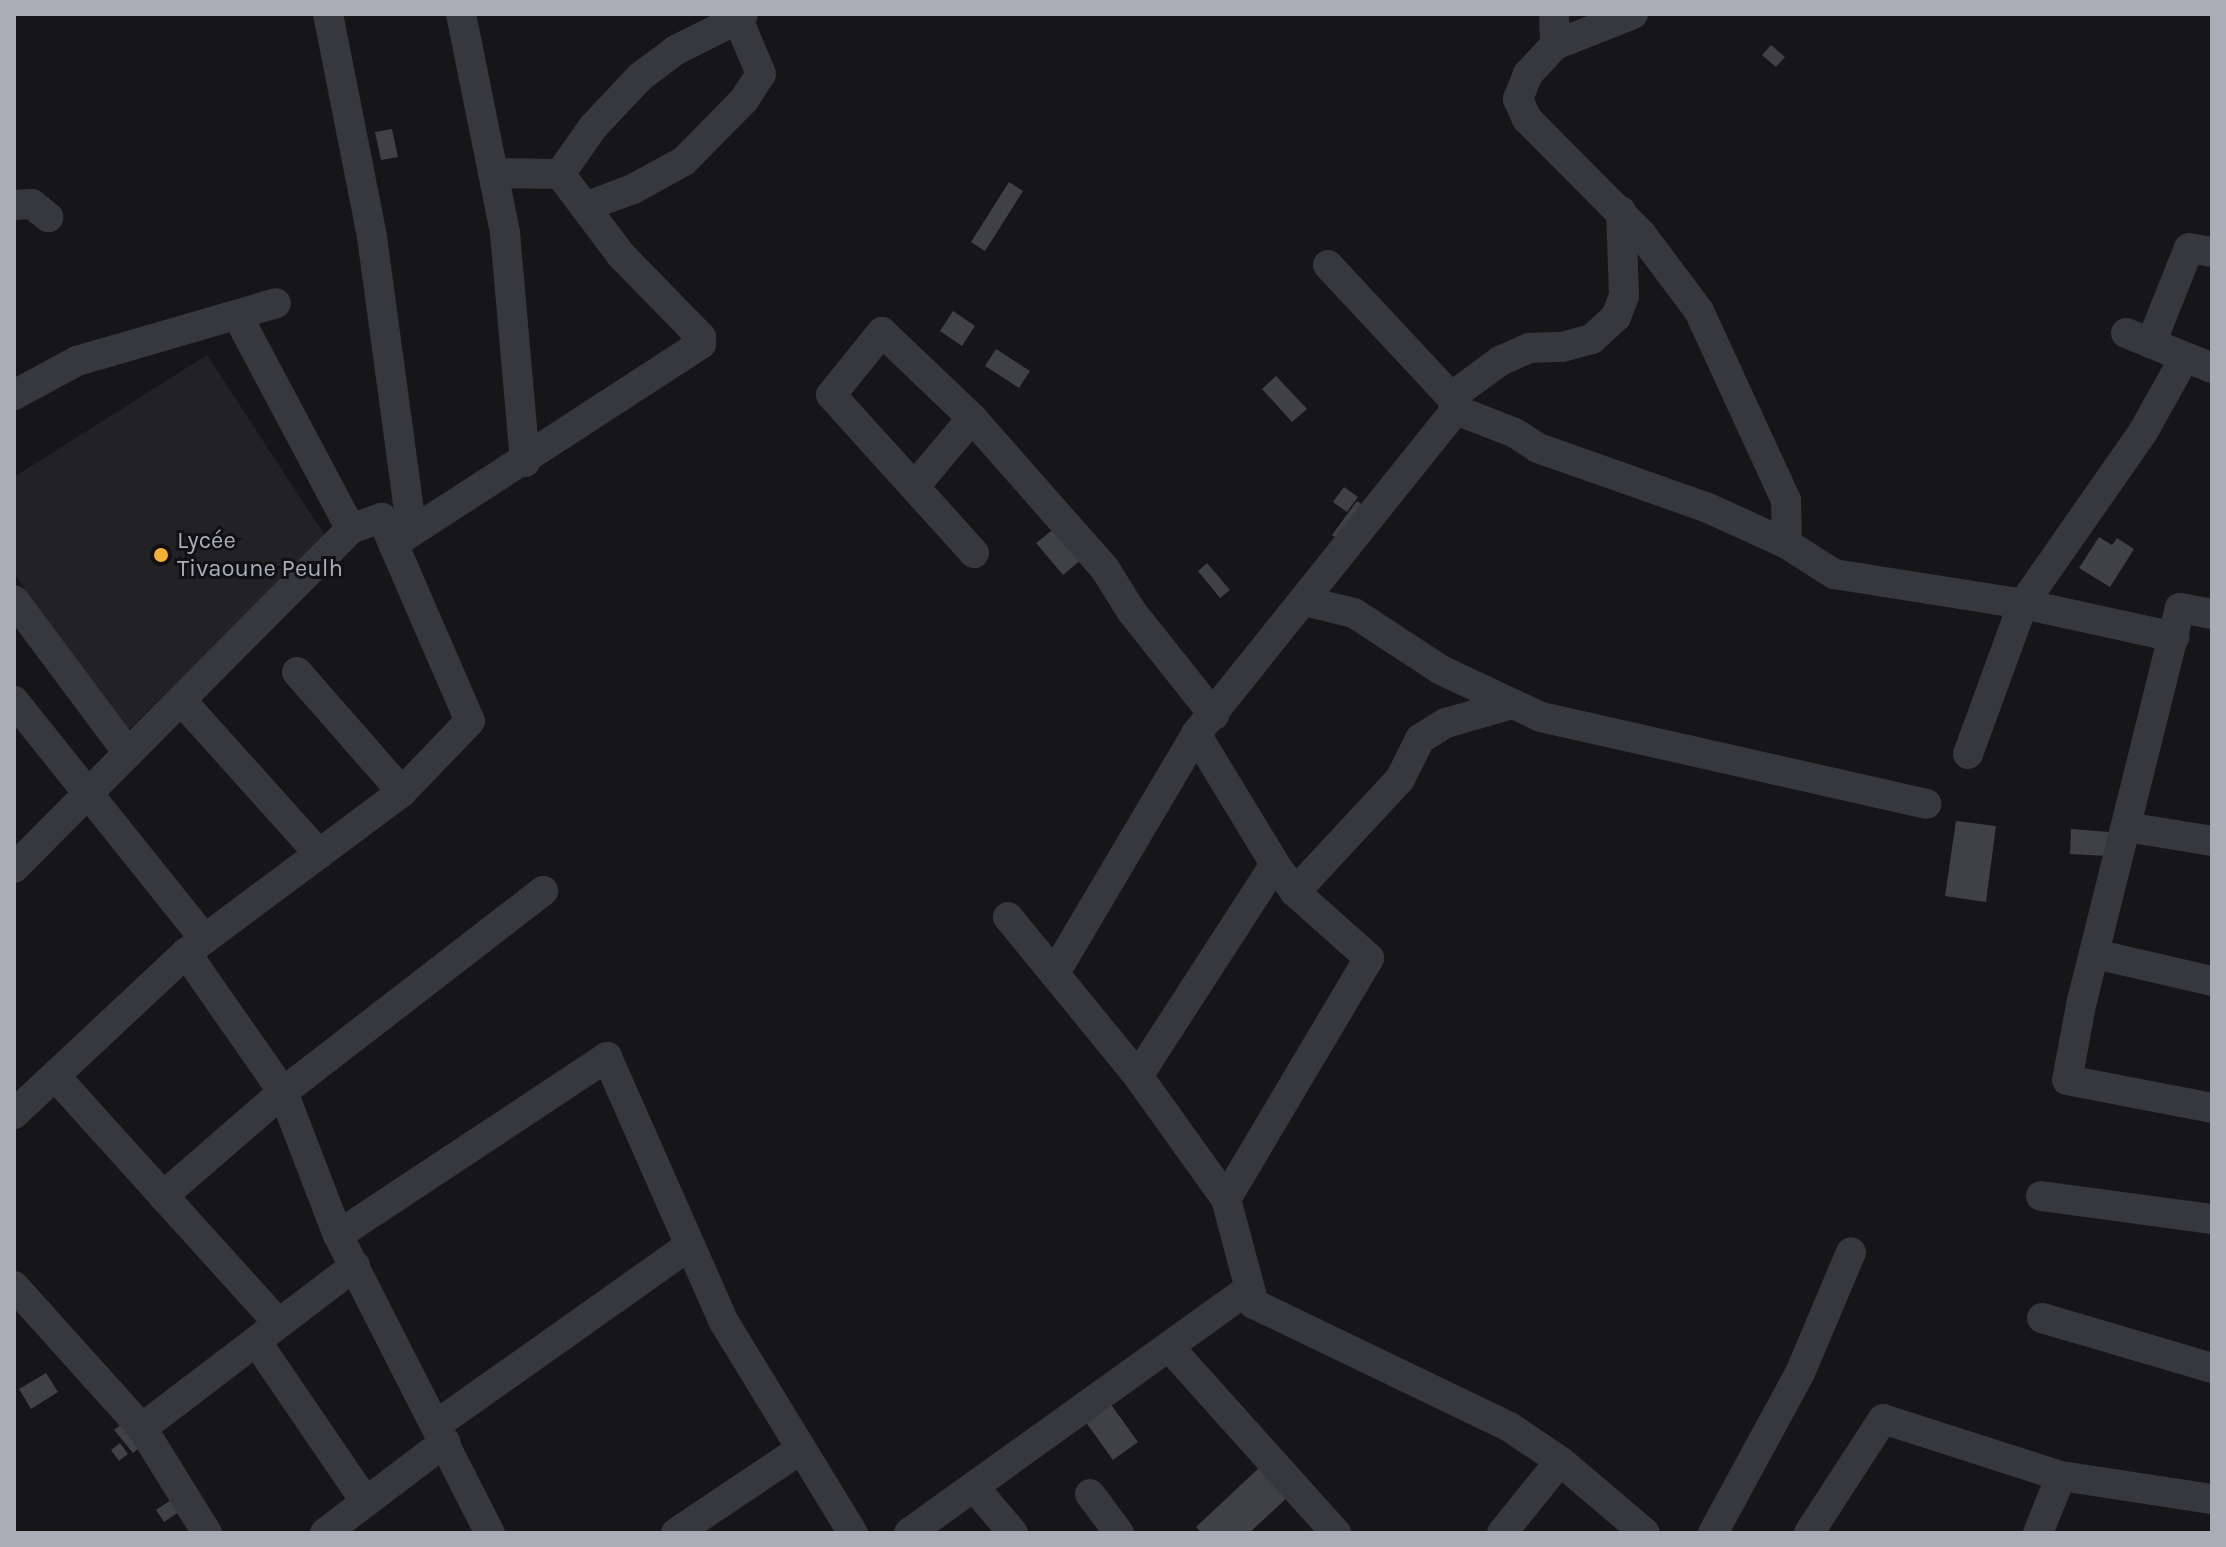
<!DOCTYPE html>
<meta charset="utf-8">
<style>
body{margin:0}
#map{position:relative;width:2226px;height:1547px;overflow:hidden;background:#161618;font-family:Karla,sans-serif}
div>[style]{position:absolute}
.built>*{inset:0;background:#222225}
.building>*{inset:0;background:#404145}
.street>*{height:30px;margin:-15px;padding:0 15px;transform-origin:15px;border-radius:15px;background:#37383d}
.dots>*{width:22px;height:22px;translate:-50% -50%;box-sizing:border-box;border:4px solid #111113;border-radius:50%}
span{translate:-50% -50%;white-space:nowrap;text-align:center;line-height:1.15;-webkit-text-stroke:6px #111113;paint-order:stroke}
.poi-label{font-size:24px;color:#a8adb8}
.left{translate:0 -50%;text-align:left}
.frame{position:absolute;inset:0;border:16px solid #a8adb8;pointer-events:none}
</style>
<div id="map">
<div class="built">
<i style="clip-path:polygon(207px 355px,326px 537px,122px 736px,14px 573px,14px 477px)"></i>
</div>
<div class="building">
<i style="clip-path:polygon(1771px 45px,1785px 57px,1776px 67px,1762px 55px)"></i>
<i style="clip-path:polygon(392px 129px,398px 157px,381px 160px,375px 132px)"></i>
<i style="clip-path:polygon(1009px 182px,1023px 191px,985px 251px,971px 242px)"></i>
<i style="clip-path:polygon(953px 311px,975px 326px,962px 346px,940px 331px)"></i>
<i style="clip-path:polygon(996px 349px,1030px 371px,1019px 388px,985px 366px)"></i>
<i style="clip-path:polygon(1276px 376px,1307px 409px,1292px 422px,1262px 389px)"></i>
<i style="clip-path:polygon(1344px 487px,1358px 497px,1347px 512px,1333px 502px)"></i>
<i style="clip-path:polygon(1357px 501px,1373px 513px,1347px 546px,1332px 535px)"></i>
<i style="clip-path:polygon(1056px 527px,1082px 559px,1063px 575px,1036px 543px)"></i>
<i style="clip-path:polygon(2099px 537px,2112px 545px,2117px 538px,2134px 549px,2110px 587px,2079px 568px)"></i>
<i style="clip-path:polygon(1207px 563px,1230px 590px,1220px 598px,1198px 571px)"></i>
<i style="clip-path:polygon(1956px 821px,1996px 826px,1986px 902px,1945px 896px)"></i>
<i style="clip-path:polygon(2071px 829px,2110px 832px,2108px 856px,2070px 854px)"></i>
<i style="clip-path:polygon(46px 1373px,58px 1392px,31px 1409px,19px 1389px)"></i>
<i style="clip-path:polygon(1110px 1403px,1138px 1442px,1113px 1460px,1085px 1421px)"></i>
<i style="clip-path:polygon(122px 1424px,140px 1447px,133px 1453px,114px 1430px)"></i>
<i style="clip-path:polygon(120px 1443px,128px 1454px,119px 1461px,111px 1450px)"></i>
<i style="clip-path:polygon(1261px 1466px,1290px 1495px,1249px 1533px,1202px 1533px,1196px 1527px)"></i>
<i style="clip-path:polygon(174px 1498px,182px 1510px,164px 1522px,156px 1510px)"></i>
</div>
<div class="street">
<i style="left:328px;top:14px;width:227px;rotate:78.8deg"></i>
<i style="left:372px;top:237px;width:297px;rotate:82.3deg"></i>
<i style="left:461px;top:14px;width:223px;rotate:78.6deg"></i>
<i style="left:505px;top:233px;width:230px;rotate:85deg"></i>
<i style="left:1554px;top:14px;width:31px;rotate:88deg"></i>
<i style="left:1555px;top:45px;width:40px;rotate:133deg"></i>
<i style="left:1528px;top:74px;width:27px;rotate:112deg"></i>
<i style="left:1518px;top:99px;width:22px;rotate:66deg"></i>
<i style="left:1527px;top:119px;width:163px;rotate:45.2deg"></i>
<i style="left:1642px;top:235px;width:95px;rotate:53.1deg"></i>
<i style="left:1699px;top:311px;width:208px;rotate:65.3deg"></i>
<i style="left:1786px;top:500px;width:44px;rotate:88.7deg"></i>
<i style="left:1555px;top:45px;width:84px;rotate:-21.7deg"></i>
<i style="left:493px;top:173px;width:67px;rotate:0.9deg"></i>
<i style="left:560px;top:174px;width:57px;rotate:-54.9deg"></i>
<i style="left:593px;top:127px;width:69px;rotate:-46.8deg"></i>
<i style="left:640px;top:77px;width:45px;rotate:-36.9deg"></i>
<i style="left:676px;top:50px;width:69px;rotate:-26.6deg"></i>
<i style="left:14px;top:205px;width:18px;rotate:-3deg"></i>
<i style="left:32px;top:204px;width:21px;rotate:39deg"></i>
<i style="left:585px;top:207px;width:51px;rotate:-20.6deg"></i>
<i style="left:633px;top:189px;width:58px;rotate:-28.8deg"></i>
<i style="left:684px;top:161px;width:86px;rotate:-45.5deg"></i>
<i style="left:744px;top:100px;width:31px;rotate:-57deg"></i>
<i style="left:761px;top:74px;width:60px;rotate:-112.7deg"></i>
<i style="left:738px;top:19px;width:7px;rotate:-45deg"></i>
<i style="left:1328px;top:265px;width:180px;rotate:47deg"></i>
<i style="left:1451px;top:397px;width:14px;rotate:69deg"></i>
<i style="left:1456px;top:410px;width:63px;rotate:21.3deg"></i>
<i style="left:1515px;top:433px;width:27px;rotate:33deg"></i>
<i style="left:1538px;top:448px;width:180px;rotate:19.4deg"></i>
<i style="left:1708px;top:508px;width:87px;rotate:24.5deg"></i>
<i style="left:1787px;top:544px;width:56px;rotate:32.6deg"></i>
<i style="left:1834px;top:574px;width:191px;rotate:9deg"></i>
<i style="left:2023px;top:604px;width:155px;rotate:12.3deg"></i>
<i style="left:237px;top:315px;width:242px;rotate:62deg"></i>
<i style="left:2126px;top:333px;width:93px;rotate:22.1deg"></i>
<i style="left:2151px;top:343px;width:102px;rotate:-68.2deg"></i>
<i style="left:2189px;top:248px;width:23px;rotate:10deg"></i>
<i style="left:14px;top:395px;width:72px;rotate:-28.4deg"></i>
<i style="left:77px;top:361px;width:207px;rotate:-16.2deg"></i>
<i style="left:1451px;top:397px;width:61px;rotate:-36.3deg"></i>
<i style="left:1500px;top:361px;width:32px;rotate:-24deg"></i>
<i style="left:1529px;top:348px;width:33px;rotate:-2deg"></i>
<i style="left:1562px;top:347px;width:31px;rotate:-15deg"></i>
<i style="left:1592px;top:339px;width:33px;rotate:-43deg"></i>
<i style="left:1616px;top:317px;width:22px;rotate:-69deg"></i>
<i style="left:1624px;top:296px;width:85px;rotate:-92deg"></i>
<i style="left:915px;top:486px;width:89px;rotate:-50deg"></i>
<i style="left:393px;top:544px;width:367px;rotate:-33deg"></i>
<i style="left:701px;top:344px;width:7px;rotate:-90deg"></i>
<i style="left:701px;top:337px;width:115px;rotate:-134.3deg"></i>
<i style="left:621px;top:255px;width:101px;rotate:-127deg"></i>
<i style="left:974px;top:553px;width:213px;rotate:-132.1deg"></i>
<i style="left:831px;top:395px;width:81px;rotate:-51deg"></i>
<i style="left:882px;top:332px;width:124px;rotate:43.7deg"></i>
<i style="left:972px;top:418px;width:201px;rotate:48.6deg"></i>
<i style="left:1105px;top:569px;width:51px;rotate:57.9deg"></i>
<i style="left:1132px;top:612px;width:132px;rotate:51.5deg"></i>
<i style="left:14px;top:600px;width:191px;rotate:53.3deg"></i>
<i style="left:1304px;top:601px;width:51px;rotate:13.5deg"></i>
<i style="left:1354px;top:613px;width:104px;rotate:33.2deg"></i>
<i style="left:1441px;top:670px;width:110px;rotate:25.2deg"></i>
<i style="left:1541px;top:717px;width:395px;rotate:12.7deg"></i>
<i style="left:2212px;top:614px;width:33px;rotate:-169deg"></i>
<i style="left:2180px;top:608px;width:404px;rotate:104deg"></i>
<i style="left:2082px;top:1000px;width:81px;rotate:100.6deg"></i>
<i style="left:2067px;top:1080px;width:148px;rotate:10.9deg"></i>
<i style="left:297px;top:672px;width:159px;rotate:48.8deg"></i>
<i style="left:181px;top:700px;width:207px;rotate:48.1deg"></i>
<i style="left:14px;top:701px;width:305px;rotate:51.3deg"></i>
<i style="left:1968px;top:754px;width:160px;rotate:-69.9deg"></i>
<i style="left:2023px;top:604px;width:210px;rotate:-55.1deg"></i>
<i style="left:2143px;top:432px;width:86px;rotate:-60.8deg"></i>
<i style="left:2126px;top:827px;width:87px;rotate:9.2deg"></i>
<i style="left:14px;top:868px;width:478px;rotate:-45.2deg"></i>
<i style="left:351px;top:529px;width:33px;rotate:-20deg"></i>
<i style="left:382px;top:518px;width:221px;rotate:66.6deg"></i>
<i style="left:470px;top:721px;width:98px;rotate:133.8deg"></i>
<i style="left:402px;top:792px;width:269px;rotate:143.3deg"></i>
<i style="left:186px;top:953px;width:236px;rotate:136.9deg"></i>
<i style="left:1295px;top:892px;width:154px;rotate:-47.1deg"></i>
<i style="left:1400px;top:779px;width:45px;rotate:-63.4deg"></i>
<i style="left:1420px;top:739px;width:31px;rotate:-32deg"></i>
<i style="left:1446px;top:723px;width:69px;rotate:-16.1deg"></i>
<i style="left:1008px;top:917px;width:205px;rotate:50.7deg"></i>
<i style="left:1138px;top:1076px;width:151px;rotate:54.4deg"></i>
<i style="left:1226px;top:1199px;width:109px;rotate:75.1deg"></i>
<i style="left:1254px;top:1304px;width:282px;rotate:25.7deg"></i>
<i style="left:1508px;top:1426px;width:63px;rotate:33.9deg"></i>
<i style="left:1560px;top:1461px;width:111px;rotate:40.3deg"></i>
<i style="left:186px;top:953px;width:169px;rotate:55.1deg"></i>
<i style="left:283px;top:1092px;width:153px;rotate:69deg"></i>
<i style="left:338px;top:1235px;width:335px;rotate:63deg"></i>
<i style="left:2095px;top:954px;width:120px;rotate:13deg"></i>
<i style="left:1056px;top:971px;width:275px;rotate:-59.4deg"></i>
<i style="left:1196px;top:734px;width:415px;rotate:-51.3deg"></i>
<i style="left:55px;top:1076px;width:333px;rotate:47.9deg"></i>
<i style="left:1138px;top:1076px;width:252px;rotate:-57.1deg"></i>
<i style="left:1275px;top:864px;width:152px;rotate:-121.3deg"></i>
<i style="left:163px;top:1196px;width:159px;rotate:-40.9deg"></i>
<i style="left:283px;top:1092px;width:329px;rotate:-37.7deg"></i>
<i style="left:2041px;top:1196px;width:173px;rotate:7.7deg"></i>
<i style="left:1226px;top:1199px;width:280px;rotate:-59.3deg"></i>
<i style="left:1369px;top:958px;width:99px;rotate:-138.3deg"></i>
<i style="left:1295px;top:892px;width:34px;rotate:-126deg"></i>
<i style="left:338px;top:1235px;width:323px;rotate:-33.5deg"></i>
<i style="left:607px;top:1057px;width:290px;rotate:66.2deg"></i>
<i style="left:724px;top:1322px;width:247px;rotate:58.6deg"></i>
<i style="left:14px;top:1286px;width:191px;rotate:48deg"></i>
<i style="left:142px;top:1428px;width:123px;rotate:58.2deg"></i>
<i style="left:2042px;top:1318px;width:177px;rotate:16.4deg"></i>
<i style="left:256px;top:1341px;width:195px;rotate:55.7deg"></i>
<i style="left:1170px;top:1348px;width:249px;rotate:48.1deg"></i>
<i style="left:436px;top:1425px;width:311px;rotate:-35.3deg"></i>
<i style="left:142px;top:1428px;width:268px;rotate:-37.3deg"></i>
<i style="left:974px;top:1487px;width:60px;rotate:49.7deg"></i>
<i style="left:1090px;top:1494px;width:49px;rotate:53.4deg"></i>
<i style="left:325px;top:1533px;width:151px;rotate:-37.2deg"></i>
<i style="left:676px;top:1533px;width:151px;rotate:-33.9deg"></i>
<i style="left:909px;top:1533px;width:418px;rotate:-35.7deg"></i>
<i style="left:1502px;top:1533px;width:92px;rotate:-51.1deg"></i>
<i style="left:1713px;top:1533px;width:182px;rotate:-61.5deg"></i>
<i style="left:1800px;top:1373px;width:131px;rotate:-67.1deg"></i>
<i style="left:1809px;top:1533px;width:136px;rotate:-57deg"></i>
<i style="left:1883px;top:1419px;width:187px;rotate:17.8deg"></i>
<i style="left:2061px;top:1476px;width:153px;rotate:8.7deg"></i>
<i style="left:2038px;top:1533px;width:61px;rotate:-68deg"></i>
</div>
<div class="dots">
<i style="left:161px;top:555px;background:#f2b134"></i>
</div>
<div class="poi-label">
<span class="left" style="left:177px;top:555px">Lycée<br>Tivaoune Peulh</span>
</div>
<div class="frame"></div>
</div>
